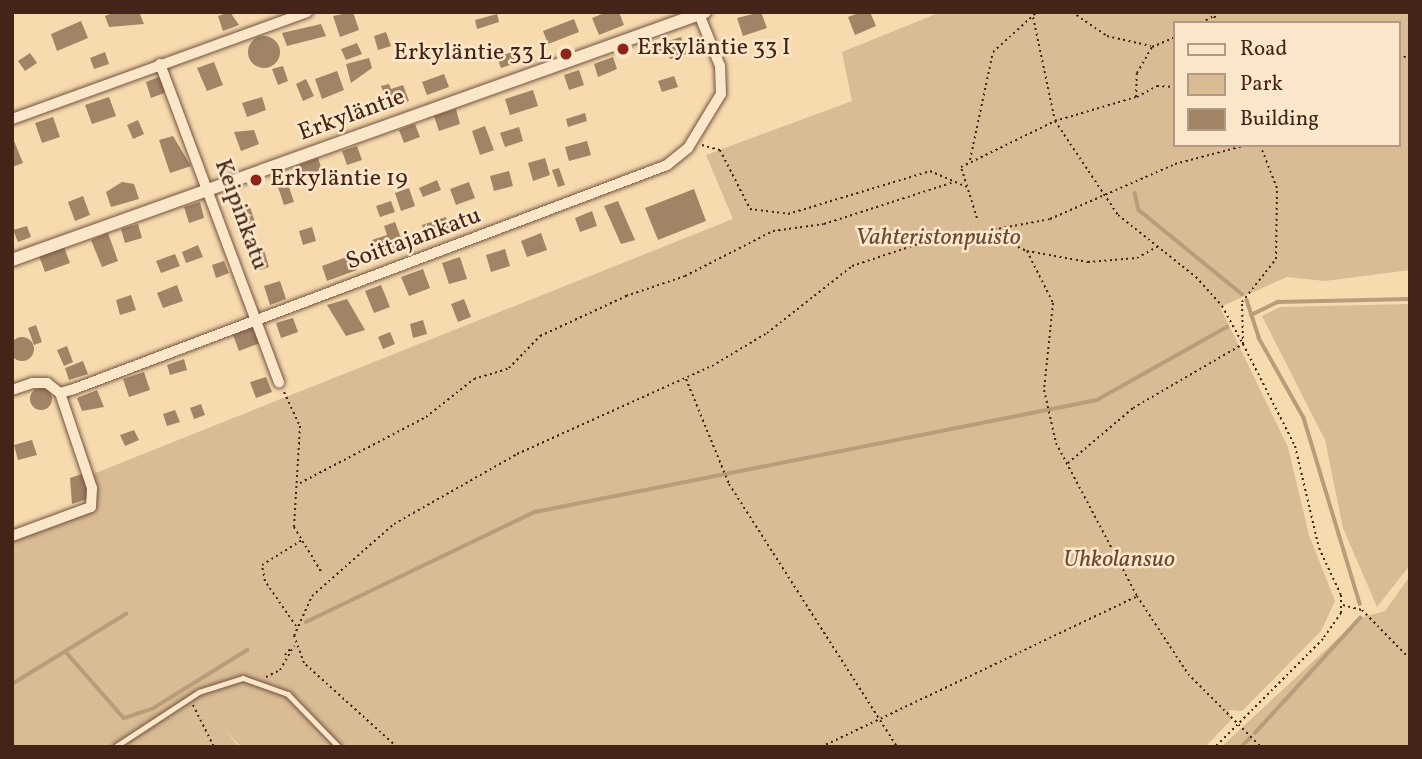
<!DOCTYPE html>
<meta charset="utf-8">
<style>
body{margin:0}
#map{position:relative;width:1422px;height:759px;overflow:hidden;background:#f7daae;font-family:Vollkorn,serif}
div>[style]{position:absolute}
.green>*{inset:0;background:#d9bb94}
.stream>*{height:3.5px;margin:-1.75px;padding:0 1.75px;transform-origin:1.75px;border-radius:1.75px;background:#ba9c7b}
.building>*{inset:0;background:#a18366}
.round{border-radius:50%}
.path>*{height:2px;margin-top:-1px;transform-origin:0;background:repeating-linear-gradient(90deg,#442418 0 2px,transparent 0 5.5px)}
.roads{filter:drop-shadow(0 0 2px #71523e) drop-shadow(0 0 2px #71523e)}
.service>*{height:4.5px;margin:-2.25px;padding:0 2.25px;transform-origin:2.25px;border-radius:2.25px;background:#fae7ca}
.minor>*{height:10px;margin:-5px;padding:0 5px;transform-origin:5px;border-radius:5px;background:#fae7ca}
.tertiary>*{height:12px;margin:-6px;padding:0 6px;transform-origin:6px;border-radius:6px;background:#fae7ca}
.dots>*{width:19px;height:19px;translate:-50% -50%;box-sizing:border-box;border:4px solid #fae7ca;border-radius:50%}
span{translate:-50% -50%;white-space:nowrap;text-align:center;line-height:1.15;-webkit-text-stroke:5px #fae7ca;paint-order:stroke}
.poi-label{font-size:24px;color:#442418}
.left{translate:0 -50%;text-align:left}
.right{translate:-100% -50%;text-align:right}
.street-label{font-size:24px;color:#442418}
.park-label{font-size:24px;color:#694a37;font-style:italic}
.frame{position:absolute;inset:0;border:14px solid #442418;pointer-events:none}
.legend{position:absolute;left:1173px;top:21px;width:228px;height:126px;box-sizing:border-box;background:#fae7ca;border:2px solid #b19983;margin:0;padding:9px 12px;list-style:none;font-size:21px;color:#442418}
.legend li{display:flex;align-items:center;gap:14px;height:35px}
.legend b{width:35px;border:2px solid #b19983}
</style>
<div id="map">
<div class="green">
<i style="clip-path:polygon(evenodd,941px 12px,1410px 12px,1410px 270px,1325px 281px,1287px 277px,1220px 307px,1288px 447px,1309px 535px,1335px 601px,1321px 631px,1242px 711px,1229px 710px,1231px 720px,1205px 747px,241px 747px,224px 729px,239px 747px,12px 747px,12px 536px,90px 507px,88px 476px,733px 219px,706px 155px,852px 101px,842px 52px,941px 12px,1175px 23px,1399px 23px,1399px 145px,1175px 145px,1175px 23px)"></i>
<i style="clip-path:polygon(1410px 304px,1410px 565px,1377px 607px,1343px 528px,1325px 440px,1262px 316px,1280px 307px)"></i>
<i style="clip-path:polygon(1410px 576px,1410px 747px,1221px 747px,1360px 618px,1385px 611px)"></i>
</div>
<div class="stream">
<i style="left:1135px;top:193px;width:17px;rotate:77deg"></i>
<i style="left:1139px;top:210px;width:133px;rotate:39.2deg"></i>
<i style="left:1247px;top:300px;width:40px;rotate:72deg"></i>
<i style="left:1259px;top:338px;width:92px;rotate:60.6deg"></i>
<i style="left:1304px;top:418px;width:194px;rotate:73.2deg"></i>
<i style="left:1251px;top:315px;width:30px;rotate:-26deg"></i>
<i style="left:1278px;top:302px;width:132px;rotate:-1.3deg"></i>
<i style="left:306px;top:622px;width:254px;rotate:-25.7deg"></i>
<i style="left:535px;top:512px;width:573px;rotate:-11.27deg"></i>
<i style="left:1097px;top:400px;width:149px;rotate:-29.3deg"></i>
<i style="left:66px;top:652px;width:88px;rotate:48.7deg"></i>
<i style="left:124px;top:718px;width:29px;rotate:-18deg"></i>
<i style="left:152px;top:709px;width:112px;rotate:-31.8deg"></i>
<i style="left:12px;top:684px;width:134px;rotate:-31.6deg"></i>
<i style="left:1255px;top:733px;width:156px;rotate:-47.6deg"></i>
<i style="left:1241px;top:747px;width:13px;rotate:-45deg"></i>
</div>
<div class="building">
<i style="clip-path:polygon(115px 12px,139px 12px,144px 24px,109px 27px,105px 16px)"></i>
<i style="clip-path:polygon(230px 12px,239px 25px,223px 31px,218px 16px)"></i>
<i style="clip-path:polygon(353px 12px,359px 30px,340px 37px,333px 16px)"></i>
<i style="clip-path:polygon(607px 12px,619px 12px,624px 25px,599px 35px,592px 18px)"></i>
<i style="clip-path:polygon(761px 12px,767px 28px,743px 36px,737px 18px)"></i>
<i style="clip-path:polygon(861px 12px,870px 12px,876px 26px,855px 35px,848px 17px)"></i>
<i style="clip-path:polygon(497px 14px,499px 22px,477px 29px,475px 20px)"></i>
<i style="clip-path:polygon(574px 19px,579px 32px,548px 44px,543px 31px)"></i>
<i style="clip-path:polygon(81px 21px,88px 38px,57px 51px,51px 34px)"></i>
<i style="clip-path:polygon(321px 24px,326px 36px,287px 46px,282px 33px)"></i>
<i style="clip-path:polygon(386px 32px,391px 46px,378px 50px,374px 36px)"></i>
<i class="round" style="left:248px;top:36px;width:32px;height:32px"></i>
<i style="clip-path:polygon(681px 37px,687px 54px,670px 59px,665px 42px)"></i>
<i style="clip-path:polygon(662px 42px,665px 51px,652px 55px,649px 45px)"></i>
<i style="clip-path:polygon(357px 43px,362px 54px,346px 60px,341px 49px)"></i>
<i style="clip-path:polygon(105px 52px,109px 64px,94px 69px,90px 58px)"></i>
<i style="clip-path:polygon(512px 52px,516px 63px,501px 68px,497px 57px)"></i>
<i style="clip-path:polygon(30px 53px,37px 63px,25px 71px,18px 61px)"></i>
<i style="clip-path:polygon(613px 57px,617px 69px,598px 77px,594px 64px)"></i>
<i style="clip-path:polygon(369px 58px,372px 68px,351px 83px,346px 64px)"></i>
<i style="clip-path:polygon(214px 62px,223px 85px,207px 91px,197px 68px)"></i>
<i style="clip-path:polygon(283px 66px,288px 81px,278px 85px,272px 69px)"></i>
<i style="clip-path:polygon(579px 70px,584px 85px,569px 90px,564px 75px)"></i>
<i style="clip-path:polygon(337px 71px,344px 90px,322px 99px,315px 79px)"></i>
<i style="clip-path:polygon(444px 74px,449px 87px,427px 95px,422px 82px)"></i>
<i style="clip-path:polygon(161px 76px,167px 92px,151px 98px,146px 82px)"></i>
<i style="clip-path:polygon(674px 76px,678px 87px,662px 92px,658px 81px)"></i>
<i style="clip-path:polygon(306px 79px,314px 96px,303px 101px,296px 84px)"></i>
<i style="clip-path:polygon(389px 84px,391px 89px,403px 85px,409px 101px,390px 108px,381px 86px)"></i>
<i style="clip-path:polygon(533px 90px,538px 106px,510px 115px,505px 99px)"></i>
<i style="clip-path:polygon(109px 97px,116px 116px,92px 124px,85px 105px)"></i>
<i style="clip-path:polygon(262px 97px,266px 110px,247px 117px,242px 103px)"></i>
<i style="clip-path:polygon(456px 109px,460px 124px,439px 131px,434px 116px)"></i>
<i style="clip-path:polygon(585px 113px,587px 121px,568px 127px,566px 119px)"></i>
<i style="clip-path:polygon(53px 117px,60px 137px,42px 143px,35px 123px)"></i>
<i style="clip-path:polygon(138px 120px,144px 134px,133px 139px,127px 125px)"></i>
<i style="clip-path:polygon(415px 124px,420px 137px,404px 143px,399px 130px)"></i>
<i style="clip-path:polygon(485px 126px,494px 150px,480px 155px,472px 131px)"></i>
<i style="clip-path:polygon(519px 127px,523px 141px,505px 147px,500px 133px)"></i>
<i style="clip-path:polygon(254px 130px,259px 144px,241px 151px,234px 132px)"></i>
<i style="clip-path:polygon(12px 136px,23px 163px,12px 167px)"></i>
<i style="clip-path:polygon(173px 136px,191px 166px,170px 173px,159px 140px)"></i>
<i style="clip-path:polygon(587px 141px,591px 155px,569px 161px,565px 147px)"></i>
<i style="clip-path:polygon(357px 146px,362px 160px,347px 165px,342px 151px)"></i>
<i style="clip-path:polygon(318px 158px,322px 170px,299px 178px,295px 166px)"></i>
<i style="clip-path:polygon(545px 158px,550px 175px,533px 181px,528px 163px)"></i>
<i style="clip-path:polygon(559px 168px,565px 185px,558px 187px,552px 170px)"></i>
<i style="clip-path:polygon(509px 171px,513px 186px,494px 191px,490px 176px)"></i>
<i style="clip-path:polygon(437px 180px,441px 190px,423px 197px,419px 188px)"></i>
<i style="clip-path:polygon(122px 182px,134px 184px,139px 199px,111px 207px,106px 192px)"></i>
<i style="clip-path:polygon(469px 182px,475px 198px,456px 205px,450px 189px)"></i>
<i style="clip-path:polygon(288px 184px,294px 202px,284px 205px,278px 187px)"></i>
<i style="clip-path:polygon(409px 188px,415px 206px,401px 211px,395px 193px)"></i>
<i style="clip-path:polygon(694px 189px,706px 221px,658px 240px,645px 208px)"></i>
<i style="clip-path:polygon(83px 196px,90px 215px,75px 221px,68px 202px)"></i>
<i style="clip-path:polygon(391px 201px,395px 212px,380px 217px,376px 206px)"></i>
<i style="clip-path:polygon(618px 201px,635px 240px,621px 244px,604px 206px)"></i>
<i style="clip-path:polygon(200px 202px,204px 218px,189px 223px,184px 207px)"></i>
<i style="clip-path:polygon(250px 207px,255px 222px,240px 227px,235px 211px)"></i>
<i style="clip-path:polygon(592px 211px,597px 226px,580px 232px,575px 218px)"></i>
<i style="clip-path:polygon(446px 217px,451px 232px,427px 240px,422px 225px)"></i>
<i style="clip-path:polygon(395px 222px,405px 249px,378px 258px,372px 240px,387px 235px,384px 226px)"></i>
<i style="clip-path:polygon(138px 224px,142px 238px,125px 243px,121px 229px)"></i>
<i style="clip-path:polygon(27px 226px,31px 237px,18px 242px,13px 230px)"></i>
<i style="clip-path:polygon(312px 227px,316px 241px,303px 245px,299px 231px)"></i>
<i style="clip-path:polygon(108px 233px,118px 261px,102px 267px,91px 240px)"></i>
<i style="clip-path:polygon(541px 233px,547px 250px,527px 257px,521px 241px)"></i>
<i style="clip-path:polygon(198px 245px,203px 257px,186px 263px,182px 252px)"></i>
<i style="clip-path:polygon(64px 247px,70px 263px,45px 272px,39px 256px)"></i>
<i style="clip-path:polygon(505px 249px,510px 266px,491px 272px,486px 255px)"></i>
<i style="clip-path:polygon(264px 250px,269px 267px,257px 271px,252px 254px)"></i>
<i style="clip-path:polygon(175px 254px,180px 266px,161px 273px,156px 261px)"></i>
<i style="clip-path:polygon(352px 255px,357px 270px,327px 281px,322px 266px)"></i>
<i style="clip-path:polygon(460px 257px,467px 279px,449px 284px,442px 263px)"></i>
<i style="clip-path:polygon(224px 261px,229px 273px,216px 278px,212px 265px)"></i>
<i style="clip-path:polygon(423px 269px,430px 288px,409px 296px,401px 277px)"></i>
<i style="clip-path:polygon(280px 281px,286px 299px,270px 305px,264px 286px)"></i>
<i style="clip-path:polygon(177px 285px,183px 301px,163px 308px,157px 293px)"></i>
<i style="clip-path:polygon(381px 285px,390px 307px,374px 313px,365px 291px)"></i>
<i style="clip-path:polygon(131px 295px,136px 310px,120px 315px,116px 300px)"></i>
<i style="clip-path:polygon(347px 299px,365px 330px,346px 336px,327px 305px)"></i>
<i style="clip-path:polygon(464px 299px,471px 317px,458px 322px,451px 304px)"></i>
<i style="clip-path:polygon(293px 318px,298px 332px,281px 338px,276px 323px)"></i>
<i style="clip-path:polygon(423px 320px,427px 334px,413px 338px,410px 324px)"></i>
<i style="clip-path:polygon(36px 325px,42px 342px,34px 345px,28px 328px)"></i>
<i style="clip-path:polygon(254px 327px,260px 343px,239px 351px,233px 335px)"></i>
<i style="clip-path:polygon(390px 332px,395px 344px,383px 349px,378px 337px)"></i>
<i class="round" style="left:10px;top:337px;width:24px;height:24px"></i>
<i style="clip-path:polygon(67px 346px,73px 362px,64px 366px,57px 350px)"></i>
<i style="clip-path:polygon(184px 359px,187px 370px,170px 375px,167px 365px)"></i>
<i style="clip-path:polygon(83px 361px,88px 374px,69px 380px,65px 368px)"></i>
<i style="clip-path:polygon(144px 372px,150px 390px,129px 397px,123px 379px)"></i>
<i style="clip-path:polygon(266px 377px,272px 392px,256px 398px,250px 382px)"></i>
<i class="round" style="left:30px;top:388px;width:22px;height:22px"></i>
<i style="clip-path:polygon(97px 390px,104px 407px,82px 411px,77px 398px)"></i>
<i style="clip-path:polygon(201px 404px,205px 415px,194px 419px,190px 408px)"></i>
<i style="clip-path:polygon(175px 410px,180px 422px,167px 426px,163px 414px)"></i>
<i style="clip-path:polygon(134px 430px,139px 440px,125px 446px,120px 435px)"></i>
<i style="clip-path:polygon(32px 440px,37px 455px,18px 460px,14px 445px)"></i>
<i style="clip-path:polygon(82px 474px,90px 498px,72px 504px,70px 478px)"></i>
</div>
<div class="path">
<i style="left:1032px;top:12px;width:111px;rotate:78.1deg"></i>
<i style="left:1055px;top:121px;width:113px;rotate:56.2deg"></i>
<i style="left:1118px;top:215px;width:100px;rotate:38.5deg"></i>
<i style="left:1196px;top:277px;width:39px;rotate:48deg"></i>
<i style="left:1222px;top:306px;width:43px;rotate:61.1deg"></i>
<i style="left:1243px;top:344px;width:114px;rotate:63deg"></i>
<i style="left:1295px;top:446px;width:105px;rotate:76.8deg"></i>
<i style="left:1319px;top:548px;width:52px;rotate:64.9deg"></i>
<i style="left:1341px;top:595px;width:18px;rotate:90deg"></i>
<i style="left:1341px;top:613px;width:32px;rotate:125deg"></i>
<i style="left:1323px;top:639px;width:153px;rotate:135deg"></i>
<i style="left:1072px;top:12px;width:42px;rotate:34.4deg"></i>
<i style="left:1107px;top:36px;width:45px;rotate:12.8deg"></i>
<i style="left:1201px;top:23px;width:13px;rotate:-29deg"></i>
<i style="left:1212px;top:23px;width:12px;rotate:-66deg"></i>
<i style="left:1399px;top:60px;width:13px;rotate:-29deg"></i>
<i style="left:1137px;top:97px;width:23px;rotate:-29deg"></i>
<i style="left:1157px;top:86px;width:18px;rotate:3deg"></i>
<i style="left:702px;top:145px;width:19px;rotate:16deg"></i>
<i style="left:720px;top:150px;width:66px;rotate:63deg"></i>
<i style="left:750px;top:209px;width:38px;rotate:7deg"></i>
<i style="left:788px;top:214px;width:148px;rotate:-16.8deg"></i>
<i style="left:930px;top:171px;width:40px;rotate:23.4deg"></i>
<i style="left:970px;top:160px;width:110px;rotate:-78deg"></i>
<i style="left:993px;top:52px;width:59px;rotate:-42.3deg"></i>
<i style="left:977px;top:218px;width:53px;rotate:-107.4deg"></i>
<i style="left:961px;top:167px;width:105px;rotate:-26.1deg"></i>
<i style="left:1055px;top:121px;width:84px;rotate:-16.5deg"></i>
<i style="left:1136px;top:97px;width:24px;rotate:-88deg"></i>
<i style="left:1137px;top:73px;width:30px;rotate:-60deg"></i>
<i style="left:1152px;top:47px;width:25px;rotate:-23deg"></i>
<i style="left:995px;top:228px;width:14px;rotate:56deg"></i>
<i style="left:1003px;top:240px;width:26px;rotate:25deg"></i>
<i style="left:1027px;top:251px;width:62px;rotate:10.2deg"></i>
<i style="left:1088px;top:262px;width:49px;rotate:-4.7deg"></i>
<i style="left:1137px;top:258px;width:23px;rotate:-29deg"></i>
<i style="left:1027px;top:251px;width:58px;rotate:63.4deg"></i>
<i style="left:1053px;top:303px;width:87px;rotate:95.9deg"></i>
<i style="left:1044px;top:390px;width:54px;rotate:77.2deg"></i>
<i style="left:1056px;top:443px;width:173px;rotate:62.1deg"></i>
<i style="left:1137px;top:596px;width:93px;rotate:56.8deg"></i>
<i style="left:1188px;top:674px;width:103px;rotate:45deg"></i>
<i style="left:686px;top:379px;width:113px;rotate:67.7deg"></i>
<i style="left:729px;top:484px;width:312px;rotate:57.4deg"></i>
<i style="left:284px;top:392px;width:38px;rotate:65deg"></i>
<i style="left:300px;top:426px;width:101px;rotate:93.4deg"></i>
<i style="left:294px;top:527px;width:54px;rotate:58.7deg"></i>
<i style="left:1068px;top:463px;width:85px;rotate:-40.2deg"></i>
<i style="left:1133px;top:408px;width:127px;rotate:-30.2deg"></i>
<i style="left:1243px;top:344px;width:42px;rotate:-91.4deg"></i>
<i style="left:1242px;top:302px;width:55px;rotate:-51.7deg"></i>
<i style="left:1276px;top:259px;width:71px;rotate:-89.2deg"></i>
<i style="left:1277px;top:188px;width:46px;rotate:-111.6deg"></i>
<i style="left:300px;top:483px;width:142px;rotate:-27.6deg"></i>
<i style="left:426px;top:417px;width:61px;rotate:-38.4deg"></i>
<i style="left:474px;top:379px;width:37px;rotate:-17deg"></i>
<i style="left:509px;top:368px;width:45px;rotate:-45.9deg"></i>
<i style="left:540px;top:336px;width:95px;rotate:-24.9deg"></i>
<i style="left:626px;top:296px;width:62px;rotate:-18.7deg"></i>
<i style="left:685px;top:276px;width:99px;rotate:-27.1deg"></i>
<i style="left:773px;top:231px;width:51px;rotate:-7.8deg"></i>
<i style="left:824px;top:224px;width:137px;rotate:-17.9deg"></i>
<i style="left:1343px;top:605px;width:20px;rotate:15deg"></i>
<i style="left:1362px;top:610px;width:69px;rotate:45.6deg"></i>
<i style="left:296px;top:626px;width:55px;rotate:-124.6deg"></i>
<i style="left:265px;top:581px;width:16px;rotate:-101deg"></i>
<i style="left:262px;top:565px;width:47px;rotate:-32deg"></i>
<i style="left:285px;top:655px;width:9px;rotate:-49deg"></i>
<i style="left:266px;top:677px;width:16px;rotate:-27deg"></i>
<i style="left:280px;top:670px;width:28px;rotate:-60deg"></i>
<i style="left:193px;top:705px;width:47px;rotate:63.4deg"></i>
<i style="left:397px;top:747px;width:125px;rotate:-137.9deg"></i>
<i style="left:304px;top:663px;width:29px;rotate:-110deg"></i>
<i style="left:294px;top:636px;width:44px;rotate:-65.8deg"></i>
<i style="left:312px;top:596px;width:109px;rotate:-41.3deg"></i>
<i style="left:394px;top:524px;width:142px;rotate:-29.6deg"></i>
<i style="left:517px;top:454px;width:214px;rotate:-24.3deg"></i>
<i style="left:712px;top:366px;width:64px;rotate:-31deg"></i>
<i style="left:767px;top:333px;width:108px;rotate:-38.2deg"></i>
<i style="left:852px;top:266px;width:70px;rotate:-18.4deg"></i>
<i style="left:918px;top:244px;width:134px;rotate:-10.7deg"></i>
<i style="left:1050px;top:219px;width:137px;rotate:-23.7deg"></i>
<i style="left:1175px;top:164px;width:74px;rotate:-14.8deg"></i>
<i style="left:821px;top:747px;width:349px;rotate:-25.5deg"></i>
</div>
<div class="roads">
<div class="service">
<i style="left:115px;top:747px;width:100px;rotate:-33.2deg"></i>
<i style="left:199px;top:692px;width:46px;rotate:-17.7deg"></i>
<i style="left:243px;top:678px;width:48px;rotate:19.6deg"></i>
<i style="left:288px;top:694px;width:74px;rotate:46.1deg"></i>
</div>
<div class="minor">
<i style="left:160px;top:64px;width:340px;rotate:69.5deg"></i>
<i style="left:12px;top:119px;width:314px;rotate:-19.9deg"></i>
<i style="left:12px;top:390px;width:21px;rotate:-19deg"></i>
<i style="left:32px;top:383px;width:15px"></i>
<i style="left:47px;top:383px;width:16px;rotate:38deg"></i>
<i style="left:60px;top:393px;width:15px;rotate:-16deg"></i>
<i style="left:74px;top:389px;width:634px;rotate:-20.69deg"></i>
<i style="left:667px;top:165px;width:27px;rotate:-39deg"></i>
<i style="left:688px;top:148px;width:63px;rotate:-58.6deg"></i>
<i style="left:721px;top:94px;width:28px;rotate:-92deg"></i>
<i style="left:720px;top:66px;width:56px;rotate:-112deg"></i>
<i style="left:12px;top:536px;width:84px;rotate:-20.2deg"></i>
<i style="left:91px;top:507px;width:19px;rotate:-87deg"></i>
<i style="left:92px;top:488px;width:100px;rotate:-108.6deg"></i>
</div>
<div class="tertiary">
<i style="left:12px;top:260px;width:736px;rotate:-19.69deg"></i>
</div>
</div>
<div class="dots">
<i style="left:623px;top:49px;background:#8f2418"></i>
<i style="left:566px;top:54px;background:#8f2418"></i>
<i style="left:256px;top:180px;background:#8f2418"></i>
</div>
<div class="poi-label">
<span class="left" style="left:637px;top:49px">Erkyläntie 33 I</span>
<span class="right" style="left:552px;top:54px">Erkyläntie 33 L</span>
<span class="left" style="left:270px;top:180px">Erkyläntie 19</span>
</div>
<div class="street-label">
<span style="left:352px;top:116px;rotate:-20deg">Erkyläntie</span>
<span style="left:240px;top:215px;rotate:70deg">Keipinkatu</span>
<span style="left:414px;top:240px;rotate:-20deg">Soittajankatu</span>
</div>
<div class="park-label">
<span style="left:938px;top:239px">Vahteristonpuisto</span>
<span style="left:1119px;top:561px">Uhkolansuo</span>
</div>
<div class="frame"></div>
<ul class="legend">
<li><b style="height:9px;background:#fae7ca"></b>Road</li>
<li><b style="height:19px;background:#d9bb94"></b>Park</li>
<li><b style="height:19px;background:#a18366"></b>Building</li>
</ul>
</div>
